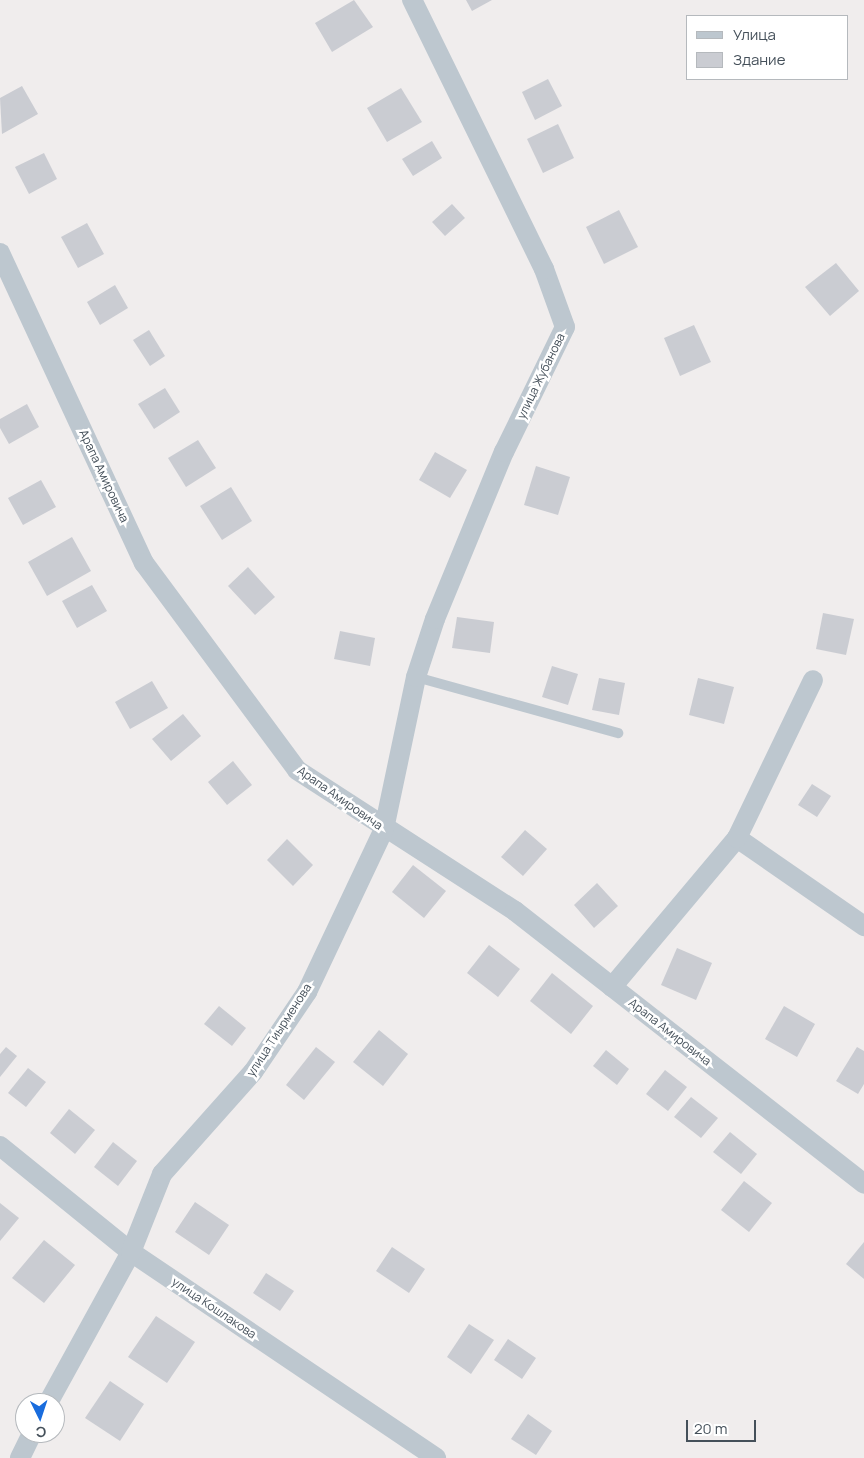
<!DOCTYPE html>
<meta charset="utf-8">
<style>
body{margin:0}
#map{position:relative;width:864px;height:1458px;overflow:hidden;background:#f0eded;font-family:Manrope,sans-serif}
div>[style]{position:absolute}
.building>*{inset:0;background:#caccd2}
.service>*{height:10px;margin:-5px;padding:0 5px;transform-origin:5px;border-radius:5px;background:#bdc7cf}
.minor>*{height:20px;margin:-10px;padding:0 10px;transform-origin:10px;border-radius:10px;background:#bdc7cf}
span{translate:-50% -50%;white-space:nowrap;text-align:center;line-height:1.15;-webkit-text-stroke:5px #fff;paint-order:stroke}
.street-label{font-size:12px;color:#45505a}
.legend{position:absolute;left:686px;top:15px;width:162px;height:65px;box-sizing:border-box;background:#fff;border:1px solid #b5b9bd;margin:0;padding:6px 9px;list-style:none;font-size:15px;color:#45505a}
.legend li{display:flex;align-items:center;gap:10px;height:25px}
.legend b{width:25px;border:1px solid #b5b9bd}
.north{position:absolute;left:15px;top:1393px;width:50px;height:50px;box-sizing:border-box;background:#fff;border:1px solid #b5b9bd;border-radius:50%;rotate:176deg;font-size:14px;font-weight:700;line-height:20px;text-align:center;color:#45505a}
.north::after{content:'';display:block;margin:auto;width:18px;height:22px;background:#196cdd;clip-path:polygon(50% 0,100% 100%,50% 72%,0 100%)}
.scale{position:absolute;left:686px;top:1420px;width:70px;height:22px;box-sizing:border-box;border:2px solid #45505a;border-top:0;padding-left:6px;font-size:15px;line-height:18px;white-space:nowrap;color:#45505a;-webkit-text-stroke:4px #fff;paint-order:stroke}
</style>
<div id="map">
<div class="building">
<i style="clip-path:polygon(354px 0,373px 27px,332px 52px,315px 23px)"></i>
<i style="clip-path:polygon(466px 0,492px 0,472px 11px)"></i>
<i style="clip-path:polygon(548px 79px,562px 106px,535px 120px,522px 92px)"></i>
<i style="clip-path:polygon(22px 86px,38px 114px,2px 134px,0 98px)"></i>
<i style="clip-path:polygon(401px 88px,422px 122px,387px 142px,367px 108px)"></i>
<i style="clip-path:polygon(558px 124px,574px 158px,543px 173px,527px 139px)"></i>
<i style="clip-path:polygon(432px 141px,442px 158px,413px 176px,402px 159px)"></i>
<i style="clip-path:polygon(44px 153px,57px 179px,29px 194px,15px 167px)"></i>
<i style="clip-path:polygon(452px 204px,465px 218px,445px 236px,432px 222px)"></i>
<i style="clip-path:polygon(619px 210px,638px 247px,604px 264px,586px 227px)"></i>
<i style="clip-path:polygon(87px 223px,104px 254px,78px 268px,61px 237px)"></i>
<i style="clip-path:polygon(836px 263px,859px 291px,830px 316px,805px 287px)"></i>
<i style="clip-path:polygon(115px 285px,128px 308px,100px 325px,87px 302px)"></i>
<i style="clip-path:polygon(694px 325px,711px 362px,680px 376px,664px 338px)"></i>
<i style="clip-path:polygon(149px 330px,165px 356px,150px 366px,133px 340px)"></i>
<i style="clip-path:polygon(165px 388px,180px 412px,154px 429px,138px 404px)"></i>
<i style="clip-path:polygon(27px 404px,39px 427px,9px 444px,0 428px,0 419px)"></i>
<i style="clip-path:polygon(198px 440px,216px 468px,186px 487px,168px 458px)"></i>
<i style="clip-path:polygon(435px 452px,467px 470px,450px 498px,419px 480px)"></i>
<i style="clip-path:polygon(536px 466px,570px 477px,558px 515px,524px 505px)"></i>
<i style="clip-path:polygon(41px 480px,56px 507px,23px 525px,8px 498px)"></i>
<i style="clip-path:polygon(231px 487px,252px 521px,222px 540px,200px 506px)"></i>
<i style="clip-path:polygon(72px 537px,91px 571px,47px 596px,28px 562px)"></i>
<i style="clip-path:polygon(248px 567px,275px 597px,255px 615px,228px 586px)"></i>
<i style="clip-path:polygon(92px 585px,107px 611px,77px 628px,62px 601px)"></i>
<i style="clip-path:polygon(823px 613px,854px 619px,846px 655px,816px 649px)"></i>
<i style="clip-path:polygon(457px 617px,494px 622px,490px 653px,452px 648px)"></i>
<i style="clip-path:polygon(340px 631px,375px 638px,370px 666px,334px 659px)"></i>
<i style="clip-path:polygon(552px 666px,578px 674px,568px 705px,542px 697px)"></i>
<i style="clip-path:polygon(599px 678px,625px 683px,619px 715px,592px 710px)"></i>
<i style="clip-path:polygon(698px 678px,734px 687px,724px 724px,689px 715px)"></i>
<i style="clip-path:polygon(152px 681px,168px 708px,130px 729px,115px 702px)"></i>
<i style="clip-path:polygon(183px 714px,201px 736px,171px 761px,152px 739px)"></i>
<i style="clip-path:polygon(233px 761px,252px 785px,227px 805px,208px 782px)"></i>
<i style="clip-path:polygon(812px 784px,831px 796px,817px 817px,798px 805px)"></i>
<i style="clip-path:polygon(525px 830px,547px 849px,523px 876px,501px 857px)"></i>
<i style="clip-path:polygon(287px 839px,313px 865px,293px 886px,267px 860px)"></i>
<i style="clip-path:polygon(413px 865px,446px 891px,424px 918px,392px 892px)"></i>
<i style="clip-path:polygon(597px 883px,618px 906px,594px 928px,574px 905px)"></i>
<i style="clip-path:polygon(489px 945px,520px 969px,498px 997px,467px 973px)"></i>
<i style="clip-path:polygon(677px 948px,712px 963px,696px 1000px,661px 985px)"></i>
<i style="clip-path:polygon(552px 973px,593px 1006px,571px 1034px,530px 1001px)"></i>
<i style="clip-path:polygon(219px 1006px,246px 1028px,232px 1046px,204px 1024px)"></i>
<i style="clip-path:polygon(784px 1006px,815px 1024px,797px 1057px,765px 1039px)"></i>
<i style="clip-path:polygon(379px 1030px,408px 1054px,383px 1086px,353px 1062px)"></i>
<i style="clip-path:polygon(6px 1047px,17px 1056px,0 1077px,0 1054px)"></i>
<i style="clip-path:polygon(316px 1047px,335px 1062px,304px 1100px,286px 1085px)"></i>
<i style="clip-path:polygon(857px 1047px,864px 1051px,864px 1084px,858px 1094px,836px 1081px)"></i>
<i style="clip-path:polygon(606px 1050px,629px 1069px,617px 1085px,593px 1066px)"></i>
<i style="clip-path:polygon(28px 1068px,46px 1082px,26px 1107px,8px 1093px)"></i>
<i style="clip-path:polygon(665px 1070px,687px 1087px,668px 1111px,646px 1094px)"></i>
<i style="clip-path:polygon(691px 1097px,718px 1118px,701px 1138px,674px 1117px)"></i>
<i style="clip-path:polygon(69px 1109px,95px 1130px,75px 1154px,50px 1133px)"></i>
<i style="clip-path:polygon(730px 1132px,757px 1154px,741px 1174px,713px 1152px)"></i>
<i style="clip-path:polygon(113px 1142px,137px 1161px,118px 1186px,94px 1167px)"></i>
<i style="clip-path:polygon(744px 1181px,772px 1203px,749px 1232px,721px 1210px)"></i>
<i style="clip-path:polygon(195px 1202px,229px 1225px,209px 1255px,175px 1232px)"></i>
<i style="clip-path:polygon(0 1203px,19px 1218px,0 1241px)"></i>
<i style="clip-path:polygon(44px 1240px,75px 1265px,44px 1303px,12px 1278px)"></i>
<i style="clip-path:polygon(864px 1242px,864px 1279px,846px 1264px)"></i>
<i style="clip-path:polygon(392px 1247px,425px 1269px,409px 1293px,376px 1271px)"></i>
<i style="clip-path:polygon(266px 1273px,294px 1291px,280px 1311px,253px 1293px)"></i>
<i style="clip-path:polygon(156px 1316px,195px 1342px,167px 1383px,128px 1357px)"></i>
<i style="clip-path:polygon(469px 1324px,494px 1340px,471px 1374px,447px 1357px)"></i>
<i style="clip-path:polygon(508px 1339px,536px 1358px,522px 1379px,494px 1360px)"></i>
<i style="clip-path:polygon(110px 1381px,144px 1404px,120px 1441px,85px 1418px)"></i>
<i style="clip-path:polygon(528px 1414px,552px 1431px,536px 1455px,511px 1439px)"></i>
</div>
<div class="service">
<i style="left:416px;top:677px;width:210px;rotate:15.5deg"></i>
</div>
<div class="minor">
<i style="left:0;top:253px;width:342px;rotate:65.1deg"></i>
<i style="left:144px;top:563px;width:257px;rotate:53.5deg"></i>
<i style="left:297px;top:770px;width:260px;rotate:32.9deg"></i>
<i style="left:515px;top:911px;width:443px;rotate:38deg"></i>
<i style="left:737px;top:838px;width:155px;rotate:34.7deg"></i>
<i style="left:612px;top:987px;width:194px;rotate:-50deg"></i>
<i style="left:737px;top:838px;width:175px;rotate:-64.3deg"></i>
<i style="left:0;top:1146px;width:169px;rotate:39deg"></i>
<i style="left:131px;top:1252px;width:368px;rotate:34deg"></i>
<i style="left:48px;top:1403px;width:172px;rotate:-61.2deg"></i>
<i style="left:131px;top:1252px;width:84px;rotate:-68.3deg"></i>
<i style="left:162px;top:1174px;width:137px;rotate:-48.3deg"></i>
<i style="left:253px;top:1072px;width:97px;rotate:-56deg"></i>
<i style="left:307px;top:992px;width:180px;rotate:-64.7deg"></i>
<i style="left:384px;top:829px;width:155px;rotate:-78.1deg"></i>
<i style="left:416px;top:677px;width:61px;rotate:-71.9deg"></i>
<i style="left:435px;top:619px;width:181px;rotate:-67.6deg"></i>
<i style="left:504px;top:452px;width:139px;rotate:-64deg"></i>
<i style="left:565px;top:327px;width:62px;rotate:-109.9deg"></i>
<i style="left:544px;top:269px;width:300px;rotate:-116.1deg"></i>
<i style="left:20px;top:1458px;width:28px;rotate:-64deg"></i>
</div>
<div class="street-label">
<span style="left:541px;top:376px;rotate:-64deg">улица Жубанова</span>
<span style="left:104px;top:476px;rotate:65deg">Арапа Амировича</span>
<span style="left:340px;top:798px;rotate:35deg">Арапа Амировича</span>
<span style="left:279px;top:1030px;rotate:-57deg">улица Тиырменова</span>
<span style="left:670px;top:1032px;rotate:38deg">Арапа Амировича</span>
<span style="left:214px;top:1308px;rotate:34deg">улица Кошлакова</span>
</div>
<ul class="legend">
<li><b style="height:6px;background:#bdc7cf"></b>Улица</li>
<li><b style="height:14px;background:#caccd2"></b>Здание</li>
</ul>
<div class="north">С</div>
<div class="scale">20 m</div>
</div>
